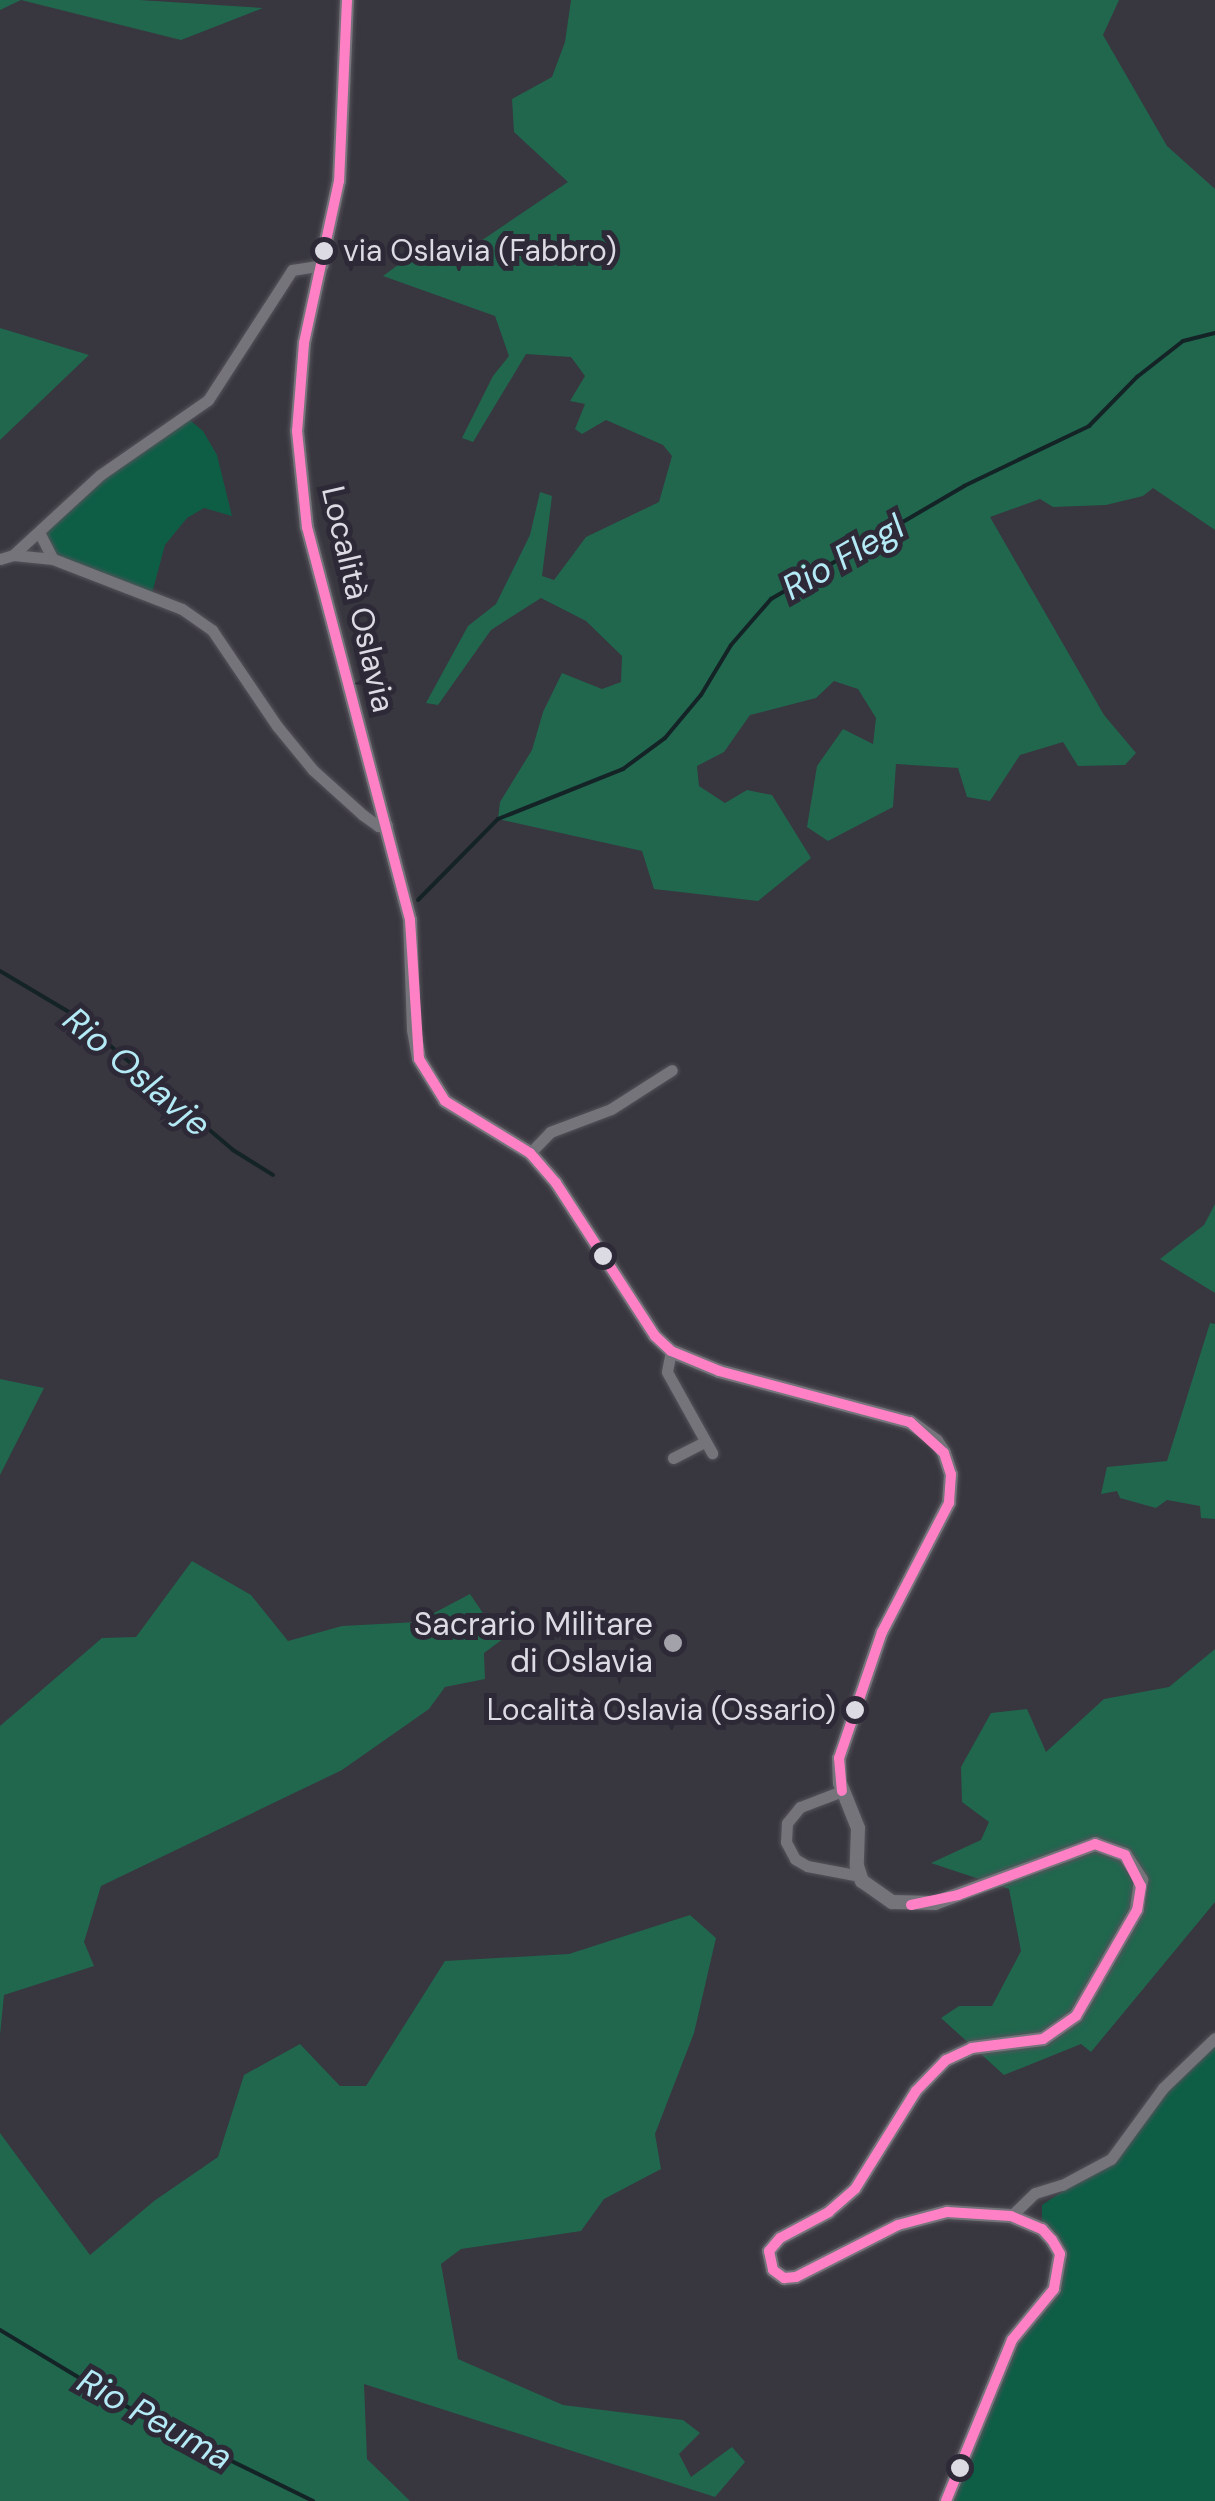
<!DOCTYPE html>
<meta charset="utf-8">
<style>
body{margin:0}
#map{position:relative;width:1215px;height:2501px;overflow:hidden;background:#38363e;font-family:"DM Sans",sans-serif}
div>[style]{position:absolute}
.green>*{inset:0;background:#0e5e46}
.forest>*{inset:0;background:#20674e}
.stream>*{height:4px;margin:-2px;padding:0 2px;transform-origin:2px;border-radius:2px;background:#142326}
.roads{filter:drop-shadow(0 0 2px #55535b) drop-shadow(0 0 2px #55535b)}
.minor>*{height:11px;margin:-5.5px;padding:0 5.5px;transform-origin:5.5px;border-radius:5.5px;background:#75747a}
.tertiary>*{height:14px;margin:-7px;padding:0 7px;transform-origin:7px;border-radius:7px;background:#75747a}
.bus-1>*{height:10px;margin:-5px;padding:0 5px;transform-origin:5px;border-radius:5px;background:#ff80c5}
.dots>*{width:28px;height:28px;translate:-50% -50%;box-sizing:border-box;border:5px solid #2d2937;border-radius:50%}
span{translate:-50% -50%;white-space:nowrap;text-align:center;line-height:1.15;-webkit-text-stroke:10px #2d2937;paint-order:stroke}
.bus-label{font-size:30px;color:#dcdae3}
.left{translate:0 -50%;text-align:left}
.right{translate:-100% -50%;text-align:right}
.street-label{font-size:32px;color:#dcdae3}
.poi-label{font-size:32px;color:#dcdae3}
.water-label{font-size:35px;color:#b3eaf5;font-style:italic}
</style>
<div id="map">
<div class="green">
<i style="clip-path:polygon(185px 416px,203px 431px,217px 455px,232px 516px,204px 508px,187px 518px,165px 545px,151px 597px,53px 559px,39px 532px,100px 475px)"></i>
<i style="clip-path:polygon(1215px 2038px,1215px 2501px,946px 2501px,1004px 2357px,1054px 2289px,1060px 2254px,1042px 2229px,1042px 2205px,1111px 2159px,1142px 2115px)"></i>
</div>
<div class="forest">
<i style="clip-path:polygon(0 0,139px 0,263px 8px,181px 40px,21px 0,0 10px)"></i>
<i style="clip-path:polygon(571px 0,1119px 0,1103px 35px,1167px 146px,1215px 189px,1215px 530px,1153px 488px,1143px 496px,1106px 505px,1053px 507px,1040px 499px,990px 517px,1104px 715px,1136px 753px,1125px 765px,1078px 766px,1063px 742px,1020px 755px,990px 801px,967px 797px,958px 768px,896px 764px,893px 807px,828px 841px,807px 827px,817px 766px,843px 729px,873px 744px,876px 718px,858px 689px,834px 681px,816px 698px,750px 715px,724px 752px,697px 766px,699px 786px,725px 803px,747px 790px,772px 795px,811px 858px,758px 901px,654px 889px,642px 851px,498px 819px,500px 802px,532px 750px,543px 712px,562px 673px,602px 689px,621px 682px,622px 656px,586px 621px,541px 598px,491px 630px,438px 705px,426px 703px,468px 626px,496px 604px,530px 535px,540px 492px,552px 496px,542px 576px,554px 580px,586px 537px,659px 502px,672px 456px,663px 445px,606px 420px,582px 434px,575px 429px,585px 404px,570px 401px,585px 376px,571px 357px,526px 354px,473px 442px,462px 438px,493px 376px,509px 356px,495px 316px,383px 276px,402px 262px,469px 249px,568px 182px,514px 132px,512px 99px,552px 77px,565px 42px)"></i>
<i style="clip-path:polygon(0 328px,89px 355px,0 440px)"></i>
<i style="clip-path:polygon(1215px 1204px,1215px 1293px,1160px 1259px,1204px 1225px)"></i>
<i style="clip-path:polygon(1210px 1323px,1215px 1324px,1215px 1519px,1201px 1518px,1200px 1506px,1167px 1500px,1156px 1508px,1120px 1498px,1117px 1491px,1101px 1494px,1107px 1467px,1167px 1461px)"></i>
<i style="clip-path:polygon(0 1379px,44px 1388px,0 1475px)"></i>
<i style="clip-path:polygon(192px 1561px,251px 1595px,288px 1641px,342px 1626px,417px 1622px,470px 1594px,489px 1622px,517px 1611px,526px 1622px,484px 1653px,485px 1679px,445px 1687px,429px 1709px,342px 1770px,101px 1886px,84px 1942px,94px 1966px,4px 1995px,0 2035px,0 1726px,102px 1638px,136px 1637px)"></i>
<i style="clip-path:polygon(1215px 1649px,1215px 1902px,1091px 2052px,1081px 2044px,1004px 2075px,941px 2018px,959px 2006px,992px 2006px,1021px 1951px,1009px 1889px,931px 1863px,981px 1840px,989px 1822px,962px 1802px,961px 1767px,991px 1713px,1027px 1709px,1046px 1752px,1104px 1699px,1169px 1687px)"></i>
<i style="clip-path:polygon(690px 1915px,716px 1938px,694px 2033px,655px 2134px,661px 2169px,604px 2199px,581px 2231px,461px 2249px,441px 2264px,458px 2359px,563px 2405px,683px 2420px,700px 2433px,679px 2454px,691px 2477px,732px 2447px,745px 2462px,715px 2497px,364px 2384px,367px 2459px,410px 2501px,0 2501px,0 2133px,90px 2255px,154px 2201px,218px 2157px,244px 2075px,300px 2044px,340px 2086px,366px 2086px,445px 1961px,569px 1954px)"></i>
</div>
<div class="stream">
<i style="left:418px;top:900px;width:114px;rotate:-45.4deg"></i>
<i style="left:498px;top:819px;width:135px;rotate:-21.8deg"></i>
<i style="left:623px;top:769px;width:52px;rotate:-36.4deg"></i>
<i style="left:665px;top:738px;width:56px;rotate:-50.1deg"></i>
<i style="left:701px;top:695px;width:58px;rotate:-59deg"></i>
<i style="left:731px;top:645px;width:61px;rotate:-49deg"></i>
<i style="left:771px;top:599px;width:224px;rotate:-30.3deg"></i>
<i style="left:964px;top:486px;width:139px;rotate:-25.6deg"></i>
<i style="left:1089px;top:426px;width:69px;rotate:-45.6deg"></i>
<i style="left:1137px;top:377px;width:58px;rotate:-38deg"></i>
<i style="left:1183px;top:341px;width:33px;rotate:-14deg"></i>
<i style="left:0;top:971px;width:86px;rotate:30.7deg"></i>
<i style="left:74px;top:1015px;width:209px;rotate:40.3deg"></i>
<i style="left:233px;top:1150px;width:47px;rotate:32deg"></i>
<i style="left:0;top:2330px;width:182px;rotate:31.1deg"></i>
<i style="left:156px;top:2424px;width:175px;rotate:26.1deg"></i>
</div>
<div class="roads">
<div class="minor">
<i style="left:39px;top:532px;width:30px;rotate:63deg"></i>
<i style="left:13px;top:555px;width:40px;rotate:5.7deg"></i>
<i style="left:53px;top:559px;width:138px;rotate:21.2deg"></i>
<i style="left:182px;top:609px;width:37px;rotate:35deg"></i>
<i style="left:212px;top:630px;width:116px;rotate:55.9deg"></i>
<i style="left:277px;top:726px;width:57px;rotate:50.7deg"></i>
<i style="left:313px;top:770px;width:67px;rotate:42deg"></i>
<i style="left:363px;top:815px;width:19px;rotate:36deg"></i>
<i style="left:378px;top:826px;width:9px;rotate:-6deg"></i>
<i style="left:0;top:559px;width:14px;rotate:-17deg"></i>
<i style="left:13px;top:555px;width:118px;rotate:-42.6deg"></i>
<i style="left:100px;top:475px;width:131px;rotate:-34.8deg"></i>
<i style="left:208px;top:400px;width:155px;rotate:-57.1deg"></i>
<i style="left:292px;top:270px;width:31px;rotate:-9deg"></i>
<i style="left:530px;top:1153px;width:29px;rotate:-46deg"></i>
<i style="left:550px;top:1132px;width:65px;rotate:-20.7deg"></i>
<i style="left:611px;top:1109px;width:72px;rotate:-32.6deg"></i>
<i style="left:671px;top:1351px;width:21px;rotate:101deg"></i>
<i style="left:667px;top:1372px;width:93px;rotate:60.9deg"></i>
<i style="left:673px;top:1458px;width:36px;rotate:-27deg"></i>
<i style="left:842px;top:1791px;width:45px;rotate:159.1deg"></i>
<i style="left:800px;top:1807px;width:21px;rotate:129deg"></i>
<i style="left:787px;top:1823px;width:19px;rotate:93deg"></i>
<i style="left:786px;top:1842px;width:19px;rotate:62deg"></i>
<i style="left:795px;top:1859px;width:14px;rotate:30deg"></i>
<i style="left:807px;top:1866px;width:54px;rotate:10.7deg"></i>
<i style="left:1011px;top:2216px;width:33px;rotate:-44deg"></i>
<i style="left:1035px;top:2193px;width:28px;rotate:-17deg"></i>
<i style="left:1062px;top:2185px;width:55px;rotate:-28deg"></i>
<i style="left:1111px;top:2159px;width:88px;rotate:-53.8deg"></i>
<i style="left:1163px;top:2088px;width:72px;rotate:-43.9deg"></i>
</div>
<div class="tertiary">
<i style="left:347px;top:0;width:181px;rotate:92.5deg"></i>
<i style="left:339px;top:181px;width:166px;rotate:102.2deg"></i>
<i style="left:304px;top:343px;width:88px;rotate:94.5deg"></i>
<i style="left:297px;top:431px;width:97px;rotate:84.1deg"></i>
<i style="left:307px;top:527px;width:406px;rotate:75.3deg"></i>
<i style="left:410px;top:920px;width:110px;rotate:87.9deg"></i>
<i style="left:414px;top:1030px;width:29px;rotate:80deg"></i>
<i style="left:419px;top:1059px;width:49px;rotate:58.2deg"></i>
<i style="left:445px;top:1101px;width:100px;rotate:31.5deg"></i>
<i style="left:530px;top:1153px;width:40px;rotate:49deg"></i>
<i style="left:556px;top:1183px;width:182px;rotate:57.1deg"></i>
<i style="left:655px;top:1336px;width:22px;rotate:43deg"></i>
<i style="left:671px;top:1351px;width:52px;rotate:22.6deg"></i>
<i style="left:719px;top:1371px;width:198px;rotate:15deg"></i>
<i style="left:910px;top:1422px;width:32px;rotate:36deg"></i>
<i style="left:936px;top:1441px;width:14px;rotate:56deg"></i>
<i style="left:944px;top:1453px;width:22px;rotate:72deg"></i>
<i style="left:951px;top:1474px;width:29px;rotate:94deg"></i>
<i style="left:949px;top:1503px;width:145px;rotate:117.4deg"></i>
<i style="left:882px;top:1632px;width:133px;rotate:108.8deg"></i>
<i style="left:839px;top:1758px;width:25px;rotate:88deg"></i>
<i style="left:840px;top:1783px;width:48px;rotate:68.2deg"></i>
<i style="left:858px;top:1828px;width:38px;rotate:92deg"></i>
<i style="left:857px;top:1866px;width:16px;rotate:72deg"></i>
<i style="left:862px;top:1881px;width:37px;rotate:35deg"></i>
<i style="left:892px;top:1902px;width:43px;rotate:1.3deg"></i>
<i style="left:935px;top:1903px;width:171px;rotate:-20.2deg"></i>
<i style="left:1095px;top:1844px;width:32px;rotate:20deg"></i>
<i style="left:1125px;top:1855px;width:30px;rotate:57deg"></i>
<i style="left:1141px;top:1880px;width:30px;rotate:98deg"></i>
<i style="left:1137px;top:1910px;width:122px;rotate:119.9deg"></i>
<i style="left:1076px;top:2016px;width:40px;rotate:145.1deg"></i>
<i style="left:1043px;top:2039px;width:72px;rotate:172.8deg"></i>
<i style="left:972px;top:2048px;width:29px;rotate:155deg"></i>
<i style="left:946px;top:2060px;width:43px;rotate:134.1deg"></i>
<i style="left:916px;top:2091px;width:115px;rotate:121.9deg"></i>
<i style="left:855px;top:2189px;width:35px;rotate:139deg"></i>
<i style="left:829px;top:2212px;width:55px;rotate:152deg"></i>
<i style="left:780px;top:2238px;width:17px;rotate:130deg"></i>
<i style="left:769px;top:2251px;width:19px;rotate:78deg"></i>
<i style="left:773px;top:2270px;width:14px;rotate:36deg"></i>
<i style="left:784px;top:2278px;width:12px;rotate:-5deg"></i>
<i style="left:796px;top:2277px;width:114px;rotate:-27deg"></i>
<i style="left:898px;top:2225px;width:51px;rotate:-14.9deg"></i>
<i style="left:947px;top:2212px;width:64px;rotate:3.6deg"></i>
<i style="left:1011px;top:2216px;width:34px;rotate:23deg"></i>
<i style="left:1042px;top:2229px;width:15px;rotate:48deg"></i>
<i style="left:1052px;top:2240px;width:16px;rotate:60deg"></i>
<i style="left:1060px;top:2254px;width:36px;rotate:100deg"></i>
<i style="left:1054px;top:2289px;width:66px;rotate:129.5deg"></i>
<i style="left:1012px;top:2340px;width:174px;rotate:112.3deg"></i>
</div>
</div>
<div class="bus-1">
<i style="left:347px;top:0;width:181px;rotate:92.5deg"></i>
<i style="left:339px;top:181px;width:166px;rotate:102.2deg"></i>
<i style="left:304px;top:343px;width:88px;rotate:94.5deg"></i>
<i style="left:297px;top:431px;width:97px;rotate:84.1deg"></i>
<i style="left:307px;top:527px;width:406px;rotate:75.3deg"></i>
<i style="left:410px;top:920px;width:139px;rotate:86.3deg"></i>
<i style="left:419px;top:1059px;width:49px;rotate:58.2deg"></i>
<i style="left:445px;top:1101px;width:100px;rotate:31.5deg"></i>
<i style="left:530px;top:1153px;width:40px;rotate:49deg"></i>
<i style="left:556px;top:1183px;width:182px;rotate:57.1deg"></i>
<i style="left:655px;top:1336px;width:22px;rotate:43deg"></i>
<i style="left:671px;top:1351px;width:52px;rotate:22.6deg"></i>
<i style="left:719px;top:1371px;width:198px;rotate:15deg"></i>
<i style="left:910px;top:1422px;width:46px;rotate:42.4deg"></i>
<i style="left:944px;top:1453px;width:22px;rotate:72deg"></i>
<i style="left:951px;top:1474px;width:29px;rotate:94deg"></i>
<i style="left:949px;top:1503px;width:145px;rotate:117.4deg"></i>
<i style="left:882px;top:1632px;width:133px;rotate:108.8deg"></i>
<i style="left:839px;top:1758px;width:33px;rotate:85deg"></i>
<i style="left:911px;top:1905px;width:48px;rotate:-12deg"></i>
<i style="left:958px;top:1895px;width:146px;rotate:-20.4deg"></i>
<i style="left:1095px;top:1844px;width:32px;rotate:20deg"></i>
<i style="left:1125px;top:1855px;width:35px;rotate:63deg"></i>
<i style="left:1141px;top:1886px;width:24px;rotate:99deg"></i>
<i style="left:1137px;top:1910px;width:122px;rotate:119.9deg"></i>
<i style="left:1076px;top:2016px;width:40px;rotate:145.1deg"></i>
<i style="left:1043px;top:2039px;width:72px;rotate:172.8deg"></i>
<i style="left:972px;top:2048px;width:29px;rotate:155deg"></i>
<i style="left:946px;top:2060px;width:43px;rotate:134.1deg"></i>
<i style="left:916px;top:2091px;width:115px;rotate:121.9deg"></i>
<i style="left:855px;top:2189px;width:35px;rotate:139deg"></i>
<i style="left:829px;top:2212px;width:55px;rotate:152deg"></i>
<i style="left:780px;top:2238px;width:17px;rotate:130deg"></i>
<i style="left:769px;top:2251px;width:19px;rotate:78deg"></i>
<i style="left:773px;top:2270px;width:14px;rotate:36deg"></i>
<i style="left:784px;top:2278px;width:12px;rotate:-5deg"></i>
<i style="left:796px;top:2277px;width:114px;rotate:-27deg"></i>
<i style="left:898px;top:2225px;width:51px;rotate:-14.9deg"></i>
<i style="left:947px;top:2212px;width:64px;rotate:3.6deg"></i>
<i style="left:1011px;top:2216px;width:34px;rotate:23deg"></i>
<i style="left:1042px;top:2229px;width:15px;rotate:48deg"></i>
<i style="left:1052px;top:2240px;width:16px;rotate:60deg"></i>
<i style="left:1060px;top:2254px;width:36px;rotate:100deg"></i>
<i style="left:1054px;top:2289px;width:66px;rotate:129.5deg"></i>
<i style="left:1012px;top:2340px;width:174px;rotate:112.3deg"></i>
</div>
<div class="dots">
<i style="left:324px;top:251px;background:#dcdae3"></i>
<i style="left:603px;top:1256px;background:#dcdae3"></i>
<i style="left:673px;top:1643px;background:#a3a1a9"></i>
<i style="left:855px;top:1710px;background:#dcdae3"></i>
<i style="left:960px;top:2468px;background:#dcdae3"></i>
</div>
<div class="bus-label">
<span class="left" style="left:343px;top:251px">via Oslavia (Fabbro)</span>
<span class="right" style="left:836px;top:1710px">Località Oslavia (Ossario)</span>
</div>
<div class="street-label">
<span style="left:358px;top:599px;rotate:77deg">Località Oslavia</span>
</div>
<div class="poi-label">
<span class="right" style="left:653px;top:1643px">Sacrario Militare<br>di Oslavia</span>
</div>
<div class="water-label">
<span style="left:843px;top:557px;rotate:-30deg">Rio Flegl</span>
<span style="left:137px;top:1072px;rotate:40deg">Rio Oslavje</span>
<span style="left:155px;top:2419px;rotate:29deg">Rio Peuma</span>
</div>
</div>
